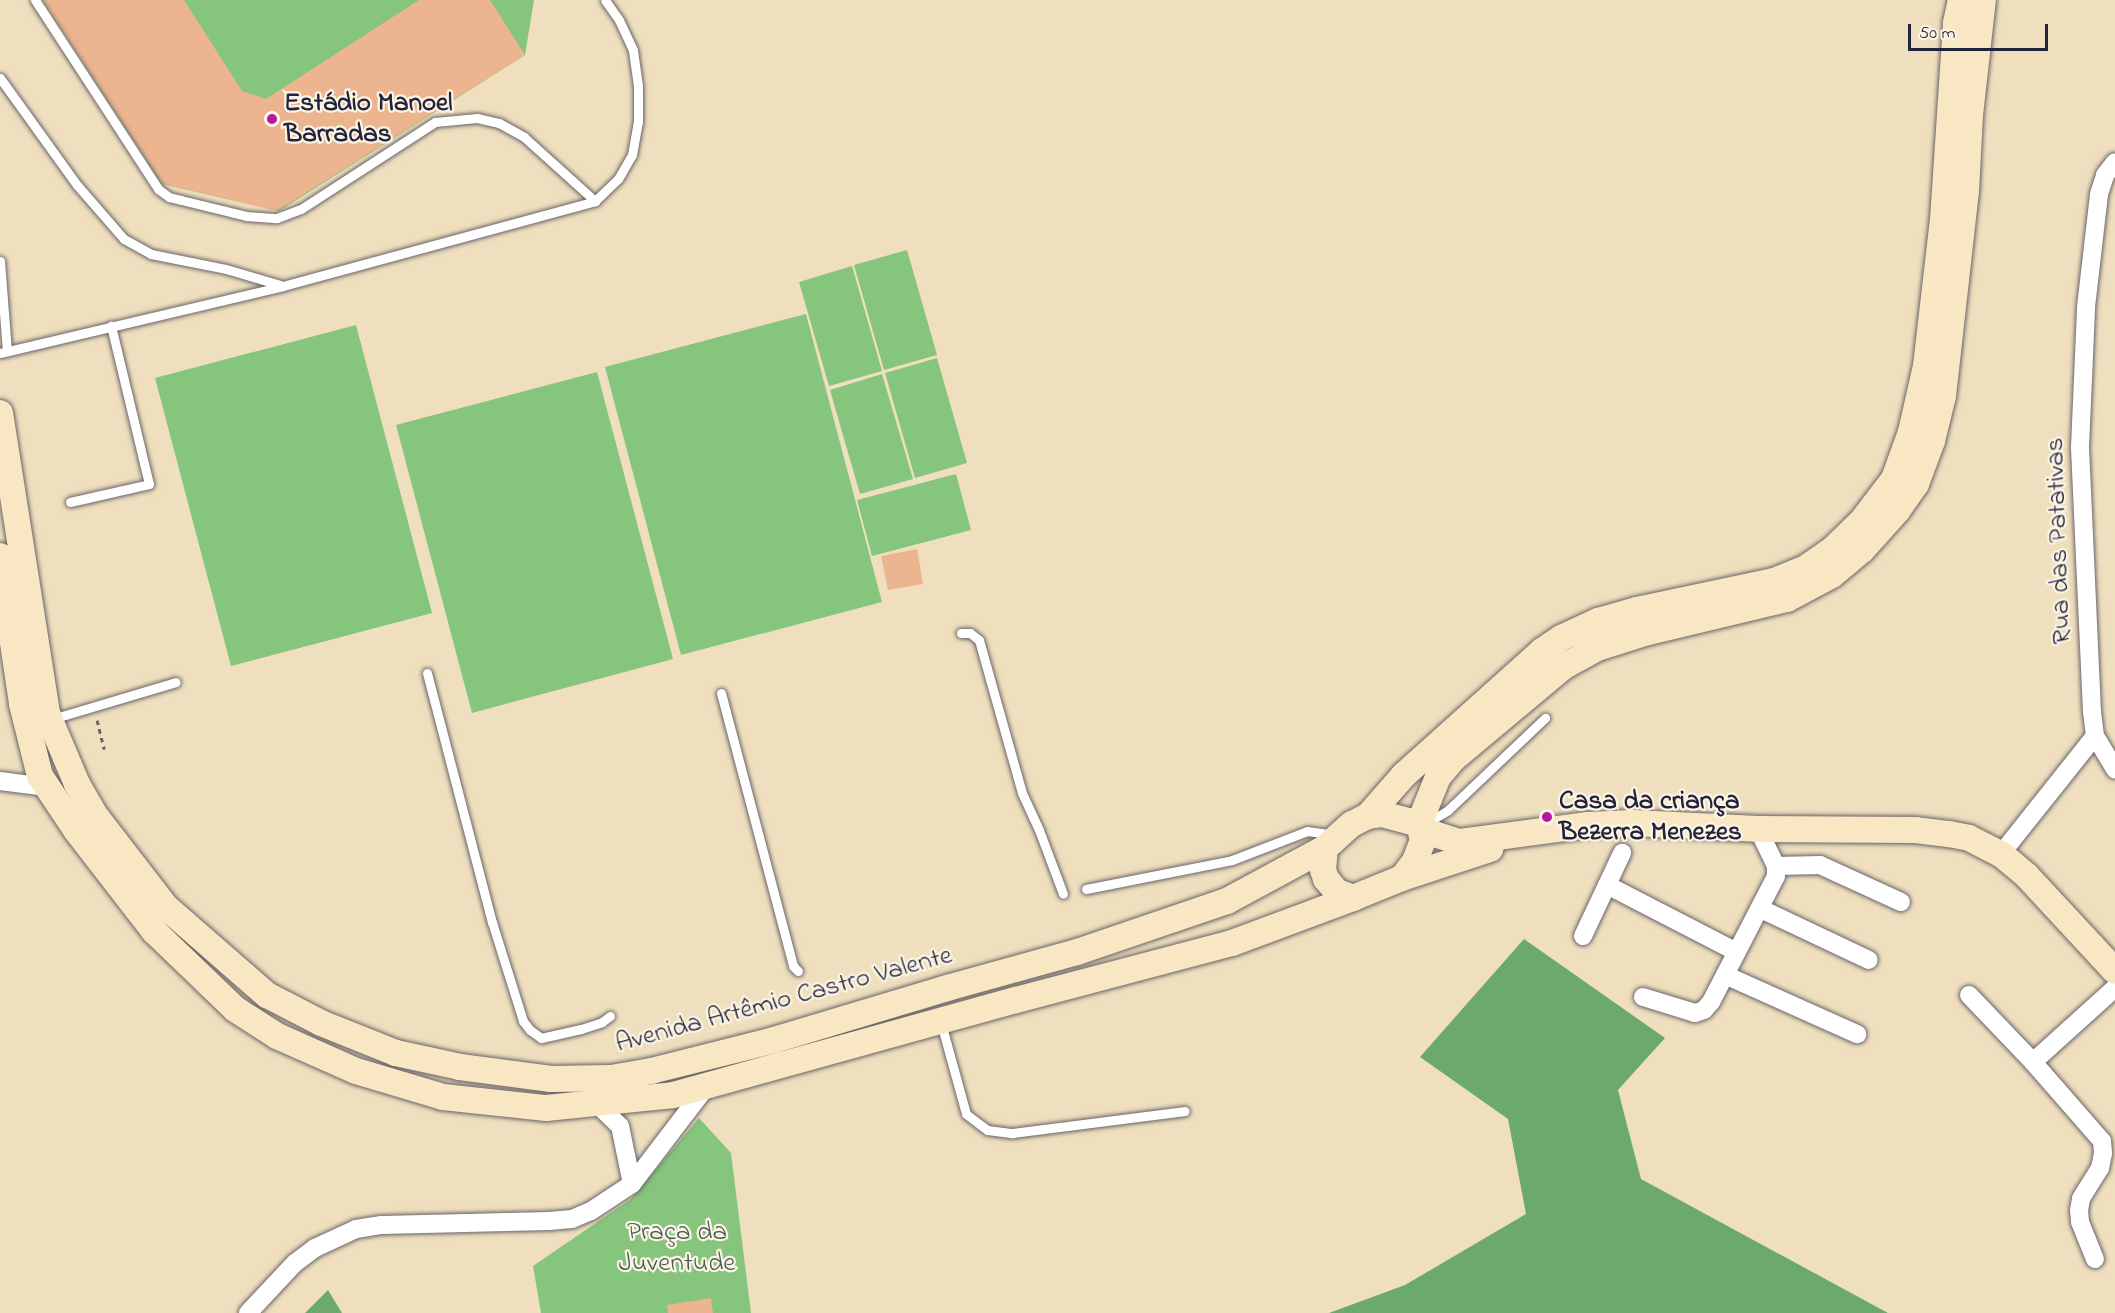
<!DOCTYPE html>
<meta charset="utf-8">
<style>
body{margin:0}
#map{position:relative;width:2115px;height:1313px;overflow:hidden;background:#efdfbe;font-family:"Indie Flower",sans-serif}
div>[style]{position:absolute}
.green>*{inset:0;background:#85c57d}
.forest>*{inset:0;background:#6caa6c}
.building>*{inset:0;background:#ecb58f}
.path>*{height:3px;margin-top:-1.5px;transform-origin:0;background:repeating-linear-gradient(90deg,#6a6469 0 4.5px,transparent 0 9px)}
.roads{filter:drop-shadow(0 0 2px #6a6469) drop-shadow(0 0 2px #6a6469)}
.lane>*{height:9px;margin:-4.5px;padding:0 4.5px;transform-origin:4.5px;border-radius:4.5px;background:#fff}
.street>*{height:18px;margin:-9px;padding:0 9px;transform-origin:9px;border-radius:9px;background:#fff}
.secondary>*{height:26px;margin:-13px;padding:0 13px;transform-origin:13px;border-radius:13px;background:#f9e7c3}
.dots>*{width:16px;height:16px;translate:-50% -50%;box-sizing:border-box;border:3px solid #fcf5e5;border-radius:50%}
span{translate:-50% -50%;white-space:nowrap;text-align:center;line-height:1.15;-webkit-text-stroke:4.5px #fcf5e5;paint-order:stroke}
.poi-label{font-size:27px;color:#22223b;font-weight:700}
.left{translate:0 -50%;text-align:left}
.street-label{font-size:27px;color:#22223b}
.park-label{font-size:27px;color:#455b52}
.scale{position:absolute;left:1908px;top:24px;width:140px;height:27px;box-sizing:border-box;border:3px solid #22223b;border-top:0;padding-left:8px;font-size:18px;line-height:21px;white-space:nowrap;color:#22223b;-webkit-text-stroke:4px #fcf5e5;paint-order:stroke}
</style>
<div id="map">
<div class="green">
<i style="clip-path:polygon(43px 0,534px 0,525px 55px,279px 211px,162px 184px)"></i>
<i style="clip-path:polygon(907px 250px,937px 355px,884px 370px,854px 265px)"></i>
<i style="clip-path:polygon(852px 266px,882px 371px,829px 386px,799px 282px)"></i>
<i style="clip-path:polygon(806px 314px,882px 602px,681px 655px,605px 367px)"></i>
<i style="clip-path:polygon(356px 325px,432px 613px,231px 666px,155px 378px)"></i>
<i style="clip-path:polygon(937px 358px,967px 463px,915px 478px,885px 373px)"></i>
<i style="clip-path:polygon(597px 372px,673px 659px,472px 713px,396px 425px)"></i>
<i style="clip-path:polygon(882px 374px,913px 479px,860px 494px,830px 390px)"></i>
<i style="clip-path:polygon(956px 474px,971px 530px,872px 556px,857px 500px)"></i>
<i style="clip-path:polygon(699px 1118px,731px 1153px,751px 1313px,541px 1313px,533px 1266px,631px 1199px)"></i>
</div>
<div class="forest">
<i style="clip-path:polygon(1524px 939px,1665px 1038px,1618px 1090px,1641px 1179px,1888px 1313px,1329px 1313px,1405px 1285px,1526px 1214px,1508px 1119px,1420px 1057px)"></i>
<i style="clip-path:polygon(328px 1290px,342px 1313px,305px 1313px)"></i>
</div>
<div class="building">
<i style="clip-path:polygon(43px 0,184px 0,242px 91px,266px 99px,419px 0,490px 0,525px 55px,277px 211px,163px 184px)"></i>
<i style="clip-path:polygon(917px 549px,923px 584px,888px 590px,881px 556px)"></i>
<i style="clip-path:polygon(711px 1298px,713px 1313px,668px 1313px,667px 1305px)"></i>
</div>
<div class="path">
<i style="left:97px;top:720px;width:30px;rotate:76deg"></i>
</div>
<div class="roads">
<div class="lane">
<i style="left:35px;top:0;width:225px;rotate:56.9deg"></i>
<i style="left:158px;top:189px;width:14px;rotate:36deg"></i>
<i style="left:169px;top:197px;width:12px;rotate:14deg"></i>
<i style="left:181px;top:200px;width:67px;rotate:13.8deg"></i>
<i style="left:246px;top:216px;width:31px;rotate:4deg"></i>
<i style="left:277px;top:218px;width:26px;rotate:-21deg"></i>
<i style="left:301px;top:209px;width:160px;rotate:-33deg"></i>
<i style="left:435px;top:122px;width:42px;rotate:-5.4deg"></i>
<i style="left:477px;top:118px;width:23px;rotate:13deg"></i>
<i style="left:499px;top:123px;width:29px;rotate:29deg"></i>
<i style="left:524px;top:137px;width:96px;rotate:42deg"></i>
<i style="left:595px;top:201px;width:32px;rotate:-44deg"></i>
<i style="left:618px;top:179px;width:28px;rotate:-60deg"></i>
<i style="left:632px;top:155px;width:34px;rotate:-80deg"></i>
<i style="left:638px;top:122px;width:36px;rotate:-90deg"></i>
<i style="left:638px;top:86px;width:36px;rotate:-98deg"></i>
<i style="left:633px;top:50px;width:33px;rotate:-115deg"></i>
<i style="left:619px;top:20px;width:24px;rotate:-125deg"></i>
<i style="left:0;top:78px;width:132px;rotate:54.3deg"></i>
<i style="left:77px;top:185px;width:72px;rotate:49deg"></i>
<i style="left:124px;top:239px;width:31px;rotate:29deg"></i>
<i style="left:151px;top:254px;width:76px;rotate:11.3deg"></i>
<i style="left:226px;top:269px;width:56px;rotate:16.5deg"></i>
<i style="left:0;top:261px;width:90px;rotate:85.6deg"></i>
<i style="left:0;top:353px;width:291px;rotate:-13.3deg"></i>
<i style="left:283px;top:286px;width:323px;rotate:-15.2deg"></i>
<i style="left:70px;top:502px;width:81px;rotate:-12.8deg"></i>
<i style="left:149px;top:484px;width:163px;rotate:-103.5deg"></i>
<i style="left:961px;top:633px;width:9px"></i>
<i style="left:970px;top:633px;width:11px;rotate:38deg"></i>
<i style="left:979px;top:640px;width:159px;rotate:74.3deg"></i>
<i style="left:1022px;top:793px;width:41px;rotate:65.3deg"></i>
<i style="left:1039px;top:830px;width:68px;rotate:69.4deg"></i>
<i style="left:427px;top:673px;width:257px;rotate:75.4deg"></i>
<i style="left:492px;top:922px;width:104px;rotate:72.6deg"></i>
<i style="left:523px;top:1021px;width:11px;rotate:52deg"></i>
<i style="left:530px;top:1030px;width:14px;rotate:36deg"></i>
<i style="left:541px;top:1038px;width:41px;rotate:-12.7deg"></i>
<i style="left:581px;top:1029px;width:22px;rotate:-18deg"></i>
<i style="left:602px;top:1022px;width:10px;rotate:-37deg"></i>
<i style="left:721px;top:693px;width:282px;rotate:75.2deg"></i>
<i style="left:793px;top:966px;width:7px;rotate:45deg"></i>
<i style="left:52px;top:719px;width:129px;rotate:-16.6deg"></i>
<i style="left:1425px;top:824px;width:27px;rotate:-31deg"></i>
<i style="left:1448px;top:810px;width:134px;rotate:-43.5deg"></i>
<i style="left:1086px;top:889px;width:149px;rotate:-11.2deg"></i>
<i style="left:1232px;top:860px;width:80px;rotate:-21.1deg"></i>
<i style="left:1307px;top:831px;width:28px;rotate:8deg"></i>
<i style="left:941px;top:1023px;width:94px;rotate:74.6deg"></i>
<i style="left:966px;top:1114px;width:26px;rotate:37deg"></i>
<i style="left:987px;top:1130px;width:26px;rotate:7deg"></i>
<i style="left:1013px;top:1133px;width:173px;rotate:-7.3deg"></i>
</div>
<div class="street">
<i style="left:2095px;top:736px;width:39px;rotate:59deg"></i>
<i style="left:0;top:781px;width:46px;rotate:7.4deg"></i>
<i style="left:2001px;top:854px;width:151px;rotate:-51.5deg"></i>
<i style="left:2095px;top:736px;width:24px;rotate:-97deg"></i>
<i style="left:2092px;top:712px;width:265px;rotate:-92.6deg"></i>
<i style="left:2080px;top:447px;width:140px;rotate:-87.5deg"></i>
<i style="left:2086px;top:307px;width:114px;rotate:-83.4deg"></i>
<i style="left:2099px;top:194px;width:20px;rotate:-72deg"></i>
<i style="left:2105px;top:175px;width:16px;rotate:-52deg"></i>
<i style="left:1776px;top:866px;width:44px;rotate:-1.3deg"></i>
<i style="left:1820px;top:865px;width:89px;rotate:24.6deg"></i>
<i style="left:1607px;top:885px;width:146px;rotate:27.3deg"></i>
<i style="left:1761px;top:909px;width:119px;rotate:25.3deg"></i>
<i style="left:1583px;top:936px;width:92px;rotate:-64.8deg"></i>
<i style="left:1725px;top:975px;width:145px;rotate:24.1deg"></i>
<i style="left:1969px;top:995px;width:93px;rotate:46.3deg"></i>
<i style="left:2033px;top:1062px;width:105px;rotate:48.9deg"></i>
<i style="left:2102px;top:1141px;width:12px;rotate:85deg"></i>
<i style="left:2103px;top:1153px;width:15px;rotate:101deg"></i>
<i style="left:2100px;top:1168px;width:36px;rotate:122deg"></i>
<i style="left:2081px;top:1199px;width:11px;rotate:100deg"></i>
<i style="left:2079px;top:1210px;width:12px;rotate:85deg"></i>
<i style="left:2080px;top:1222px;width:40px;rotate:68deg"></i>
<i style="left:1643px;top:997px;width:54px;rotate:17.1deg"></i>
<i style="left:1695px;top:1013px;width:9px;rotate:-18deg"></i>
<i style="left:1704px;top:1010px;width:11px;rotate:-49deg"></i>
<i style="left:1711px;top:1002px;width:142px;rotate:-62.7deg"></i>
<i style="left:1776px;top:876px;width:10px;rotate:-90deg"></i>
<i style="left:1776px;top:866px;width:41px;rotate:-115.9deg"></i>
<i style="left:2033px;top:1062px;width:110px;rotate:-42.1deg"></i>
<i style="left:596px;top:1103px;width:33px;rotate:44deg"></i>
<i style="left:620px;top:1126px;width:59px;rotate:78.3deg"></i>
<i style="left:248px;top:1313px;width:69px;rotate:-46.8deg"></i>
<i style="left:295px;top:1263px;width:25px;rotate:-37deg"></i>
<i style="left:315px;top:1248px;width:45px;rotate:-24.9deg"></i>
<i style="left:356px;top:1229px;width:26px;rotate:-9deg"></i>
<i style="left:382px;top:1225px;width:167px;rotate:-1.4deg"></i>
<i style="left:549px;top:1221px;width:23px;rotate:-5deg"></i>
<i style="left:572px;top:1219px;width:21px;rotate:-23deg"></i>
<i style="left:591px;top:1211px;width:49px;rotate:-33.4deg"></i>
<i style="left:632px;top:1184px;width:123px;rotate:-52.6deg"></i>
</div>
<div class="secondary">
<i style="left:0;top:413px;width:304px;rotate:81.1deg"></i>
<i style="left:47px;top:713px;width:77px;rotate:67.1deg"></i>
<i style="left:77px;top:784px;width:34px;rotate:60deg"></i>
<i style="left:94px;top:814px;width:118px;rotate:52.3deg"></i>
<i style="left:166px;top:907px;width:134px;rotate:41.1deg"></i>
<i style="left:267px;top:995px;width:61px;rotate:27.4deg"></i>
<i style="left:321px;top:1023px;width:81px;rotate:21.8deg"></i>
<i style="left:396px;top:1053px;width:66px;rotate:12.3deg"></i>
<i style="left:460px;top:1067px;width:92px;rotate:7.5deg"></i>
<i style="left:551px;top:1079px;width:60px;rotate:-1deg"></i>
<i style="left:611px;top:1078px;width:41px;rotate:-9.9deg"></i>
<i style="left:651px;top:1071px;width:127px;rotate:-14.1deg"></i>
<i style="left:774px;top:1040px;width:181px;rotate:-16.7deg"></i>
<i style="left:947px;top:988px;width:135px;rotate:-15.5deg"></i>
<i style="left:1077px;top:952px;width:158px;rotate:-18.8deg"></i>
<i style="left:1227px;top:901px;width:111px;rotate:-28.4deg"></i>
<i style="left:0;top:556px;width:150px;rotate:81.5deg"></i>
<i style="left:22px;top:704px;width:74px;rotate:76deg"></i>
<i style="left:40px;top:776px;width:65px;rotate:56.3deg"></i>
<i style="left:76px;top:830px;width:128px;rotate:52.3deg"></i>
<i style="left:154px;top:931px;width:112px;rotate:43.9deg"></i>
<i style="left:235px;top:1009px;width:50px;rotate:32.7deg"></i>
<i style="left:277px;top:1036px;width:86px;rotate:23.9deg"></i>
<i style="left:356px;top:1071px;width:91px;rotate:16.6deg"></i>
<i style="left:443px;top:1097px;width:104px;rotate:6.1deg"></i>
<i style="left:546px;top:1108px;width:128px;rotate:-5.8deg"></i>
<i style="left:673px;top:1095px;width:356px;rotate:-15.5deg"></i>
<i style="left:1016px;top:1000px;width:223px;rotate:-14.8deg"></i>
<i style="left:1232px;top:943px;width:129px;rotate:-20.4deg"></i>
<i style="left:1368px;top:816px;width:14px;rotate:-8deg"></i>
<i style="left:1382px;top:814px;width:38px;rotate:15deg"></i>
<i style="left:1419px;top:824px;width:16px;rotate:76deg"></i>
<i style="left:1423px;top:840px;width:22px;rotate:111deg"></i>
<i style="left:1415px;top:861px;width:21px;rotate:127deg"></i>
<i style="left:1402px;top:878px;width:53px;rotate:157.8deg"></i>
<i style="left:1353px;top:898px;width:17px;rotate:-159deg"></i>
<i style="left:1337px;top:892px;width:17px;rotate:-130deg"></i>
<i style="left:1326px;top:879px;width:9px;rotate:-108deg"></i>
<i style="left:1323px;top:870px;width:22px;rotate:-85deg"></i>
<i style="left:1325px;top:848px;width:36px;rotate:-42deg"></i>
<i style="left:1352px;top:824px;width:18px;rotate:-27deg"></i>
<i style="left:1368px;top:816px;width:55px;rotate:-48.7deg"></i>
<i style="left:1404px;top:775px;width:186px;rotate:-41.9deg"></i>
<i style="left:1542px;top:651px;width:23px;rotate:-34deg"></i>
<i style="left:1561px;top:638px;width:41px;rotate:-24.7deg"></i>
<i style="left:1598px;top:621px;width:41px;rotate:-15.8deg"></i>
<i style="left:1637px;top:610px;width:140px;rotate:-12deg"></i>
<i style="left:1774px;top:581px;width:35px;rotate:-22deg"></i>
<i style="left:1806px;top:568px;width:33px;rotate:-35deg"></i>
<i style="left:1833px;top:549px;width:40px;rotate:-44deg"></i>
<i style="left:1862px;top:521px;width:53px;rotate:-52.7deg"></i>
<i style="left:1894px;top:479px;width:50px;rotate:-70.1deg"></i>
<i style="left:1911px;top:432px;width:68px;rotate:-77.2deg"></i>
<i style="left:1926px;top:366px;width:147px;rotate:-83.4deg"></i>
<i style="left:1943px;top:220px;width:197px;rotate:-86.2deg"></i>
<i style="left:1956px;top:23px;width:24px;rotate:-78deg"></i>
<i style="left:1419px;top:824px;width:51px;rotate:-68deg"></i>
<i style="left:1438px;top:777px;width:23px;rotate:-50deg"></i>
<i style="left:1453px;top:759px;width:143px;rotate:-39.9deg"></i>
<i style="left:1563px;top:667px;width:39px;rotate:-29deg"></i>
<i style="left:1597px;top:648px;width:53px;rotate:-17.4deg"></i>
<i style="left:1648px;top:632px;width:143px;rotate:-13.4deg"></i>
<i style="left:1787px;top:599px;width:51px;rotate:-28.1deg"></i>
<i style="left:1832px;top:575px;width:39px;rotate:-40deg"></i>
<i style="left:1862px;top:550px;width:52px;rotate:-48.1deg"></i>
<i style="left:1897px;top:511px;width:33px;rotate:-55deg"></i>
<i style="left:1916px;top:484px;width:46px;rotate:-69.6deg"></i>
<i style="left:1932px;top:441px;width:46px;rotate:-76.3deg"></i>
<i style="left:1943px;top:396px;width:206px;rotate:-83.6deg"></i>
<i style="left:1966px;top:191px;width:76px;rotate:-87deg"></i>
<i style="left:1970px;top:115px;width:116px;rotate:-83.6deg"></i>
<i style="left:1422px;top:830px;width:40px;rotate:18deg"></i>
<i style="left:1460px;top:842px;width:129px;rotate:-7.6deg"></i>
<i style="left:1588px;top:825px;width:45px;rotate:-2.5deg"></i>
<i style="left:1633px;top:823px;width:125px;rotate:2.7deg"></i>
<i style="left:1758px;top:829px;width:157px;rotate:0.4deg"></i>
<i style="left:1915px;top:830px;width:34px;rotate:7deg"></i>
<i style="left:1949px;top:834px;width:20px;rotate:11deg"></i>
<i style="left:1969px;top:838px;width:36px;rotate:27deg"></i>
<i style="left:2001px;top:854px;width:34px;rotate:40deg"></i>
<i style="left:2027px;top:876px;width:129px;rotate:47.2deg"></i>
<i style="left:1402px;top:878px;width:93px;rotate:-18.2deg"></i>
</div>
</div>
<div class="dots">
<i style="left:272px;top:119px;background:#b5179e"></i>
<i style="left:1547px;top:817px;background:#b5179e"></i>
</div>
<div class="poi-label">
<span class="left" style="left:284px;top:119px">Estádio Manoel<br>Barradas</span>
<span class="left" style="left:1559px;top:817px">Casa da criança<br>Bezerra Menezes</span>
</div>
<div class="street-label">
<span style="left:2059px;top:541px;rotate:-92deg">Rua das Patativas</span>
<span style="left:784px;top:1000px;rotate:-15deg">Avenida Artêmio Castro Valente</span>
</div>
<div class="park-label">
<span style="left:677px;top:1248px">Praça da<br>Juventude</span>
</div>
<div class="scale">50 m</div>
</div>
